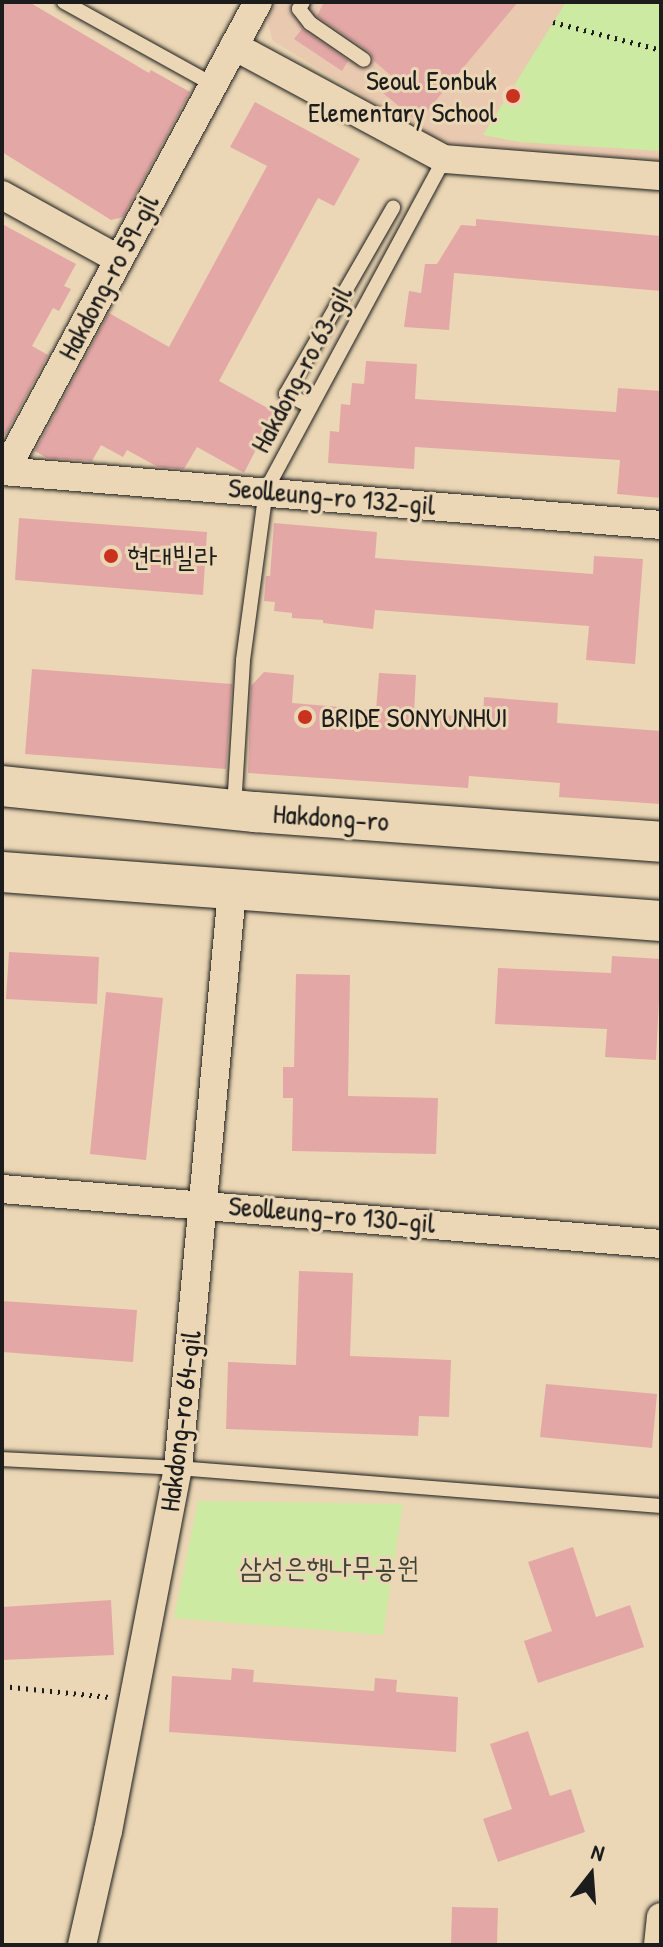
<!DOCTYPE html>
<meta charset="utf-8">
<style>
body{margin:0}
#map{position:relative;width:663px;height:1947px;overflow:hidden;background:#ebd7b5;font-family:"Patrick Hand","Poor Story",sans-serif}
div>[style]{position:absolute}
.built>*{inset:0;background:#e9c9b0}
.green>*{inset:0;background:#cceaa1}
.building>*{inset:0;background:#e3a8a6}
.path>*{height:5px;margin-top:-2.5px;transform-origin:0;background:repeating-linear-gradient(90deg,#1c1c1c 0 2px,transparent 0 8px)}
.roads{filter:drop-shadow(0 0 2px #1c1c1c) drop-shadow(0 0 2px #1c1c1c)}
.lane>*{height:14px;margin:-7px;padding:0 7px;transform-origin:7px;border-radius:7px;background:#ebd7b5}
.street>*{height:28px;margin:-14px;padding:0 14px;transform-origin:14px;border-radius:14px;background:#ebd7b5}
.secondary>*{height:40px;margin:-20px;padding:0 20px;transform-origin:20px;border-radius:20px;background:#ebd7b5}
.dots>*{width:22px;height:22px;translate:-50% -50%;box-sizing:border-box;border:4px solid #ebd7b5;border-radius:50%}
span{translate:-50% -50%;white-space:nowrap;text-align:center;line-height:1.15;-webkit-text-stroke:6px #ebd7b5;paint-order:stroke}
.poi-label{font-size:28px;color:#1c1c1c}
.right{translate:-100% -50%;text-align:right}
.left{translate:0 -50%;text-align:left}
.street-label{font-size:28px;color:#1c1c1c}
.park-label{font-size:28px;color:#3f4537}
.frame{position:absolute;inset:0;border:4px solid #1c1c1c;pointer-events:none}
.north{position:absolute;left:551px;top:1835px;width:80px;height:80px;-webkit-text-stroke:6px #ebd7b5;paint-order:stroke;rotate:17deg;font-size:22px;font-weight:700;line-height:32px;text-align:center;color:#1c1c1c}
.north::after{content:'';display:block;margin:auto;width:28px;height:36px;background:#1c1c1c;clip-path:polygon(50% 0,100% 100%,50% 72%,0 100%)}
</style>
<div id="map">
<div class="built">
<i style="clip-path:polygon(277px 2px,661px 2px,661px 160px,454px 144px,433px 138px,273px 41px,267px 20px)"></i>
</div>
<div class="green">
<i style="clip-path:polygon(566px 2px,659px 2px,661px 151px,519px 142px,483px 135px)"></i>
<i style="clip-path:polygon(198px 1501px,403px 1504px,383px 1635px,174px 1618px)"></i>
</div>
<div class="building">
<i style="clip-path:polygon(2px 2px,29px 2px,149px 73px,151px 70px,190px 92px,123px 217px,111px 220px,2px 152px)"></i>
<i style="clip-path:polygon(324px 2px,518px 2px,418px 122px,383px 93px,395px 79px,374px 61px,370px 52px,317px 16px)"></i>
<i style="clip-path:polygon(302px 29px,348px 61px,342px 71px,294px 39px)"></i>
<i style="clip-path:polygon(255px 102px,360px 159px,334px 206px,318px 198px,219px 381px,275px 412px,244px 473px,197px 447px,184px 469px,158px 467px,127px 450px,123px 457px,101px 445px,92px 461px,47px 458px,35px 451px,109px 313px,169px 347px,267px 166px,230px 147px)"></i>
<i style="clip-path:polygon(476px 219px,661px 236px,661px 291px,454px 273px,449px 330px,404px 327px,409px 291px,421px 293px,425px 264px,437px 264px,461px 225px,476px 226px)"></i>
<i style="clip-path:polygon(2px 224px,76px 264px,64px 286px,71px 289px,59px 311px,53px 308px,32px 346px,48px 355px,5px 435px,2px 434px)"></i>
<i style="clip-path:polygon(366px 361px,417px 364px,415px 399px,616px 412px,618px 388px,661px 391px,661px 498px,617px 494px,620px 460px,415px 447px,414px 469px,328px 463px,330px 431px,339px 432px,341px 404px,350px 405px,352px 383px,364px 384px)"></i>
<i style="clip-path:polygon(19px 518px,207px 532px,203px 595px,15px 580px)"></i>
<i style="clip-path:polygon(274px 523px,377px 532px,375px 558px,593px 574px,594px 556px,643px 559px,635px 664px,586px 660px,589px 626px,375px 610px,373px 629px,323px 623px,323px 620px,292px 618px,292px 613px,274px 611px,275px 602px,264px 601px,266px 576px,270px 576px)"></i>
<i style="clip-path:polygon(32px 669px,232px 684px,226px 769px,25px 754px)"></i>
<i style="clip-path:polygon(264px 672px,294px 675px,292px 703px,376px 710px,379px 673px,416px 675px,414px 713px,483px 718px,484px 697px,558px 703px,557px 723px,661px 731px,661px 804px,559px 797px,560px 783px,469px 776px,468px 788px,248px 773px,251px 686px)"></i>
<i style="clip-path:polygon(9px 952px,99px 957px,97px 1004px,6px 999px)"></i>
<i style="clip-path:polygon(612px 956px,661px 959px,656px 1060px,605px 1057px,607px 1029px,495px 1024px,498px 968px,611px 973px)"></i>
<i style="clip-path:polygon(296px 974px,350px 975px,348px 1096px,438px 1098px,436px 1154px,292px 1151px,293px 1098px,283px 1098px,283px 1067px,294px 1067px)"></i>
<i style="clip-path:polygon(106px 992px,163px 998px,146px 1160px,90px 1154px)"></i>
<i style="clip-path:polygon(299px 1271px,353px 1273px,350px 1356px,451px 1360px,449px 1417px,419px 1416px,418px 1436px,226px 1429px,228px 1362px,296px 1365px)"></i>
<i style="clip-path:polygon(2px 1301px,137px 1310px,133px 1362px,2px 1352px)"></i>
<i style="clip-path:polygon(546px 1384px,657px 1394px,652px 1448px,540px 1437px)"></i>
<i style="clip-path:polygon(573px 1547px,596px 1617px,630px 1605px,644px 1647px,538px 1683px,524px 1641px,552px 1631px,528px 1562px)"></i>
<i style="clip-path:polygon(111px 1600px,114px 1655px,2px 1660px,2px 1607px)"></i>
<i style="clip-path:polygon(232px 1668px,254px 1670px,253px 1682px,374px 1691px,375px 1678px,397px 1680px,396px 1692px,458px 1697px,456px 1752px,169px 1732px,172px 1676px,231px 1680px)"></i>
<i style="clip-path:polygon(528px 1731px,550px 1796px,571px 1789px,585px 1832px,498px 1862px,483px 1819px,512px 1809px,490px 1744px)"></i>
<i style="clip-path:polygon(452px 1907px,498px 1908px,497px 1945px,451px 1945px)"></i>
</div>
<div class="path">
<i style="left:553px;top:22px;width:112px;rotate:14.5deg"></i>
<i style="left:2px;top:1686px;width:108px;rotate:5.9deg"></i>
</div>
<div class="roads">
<div class="lane">
<i style="left:64px;top:2px;width:169px;rotate:29deg"></i>
<i style="left:303px;top:2px;width:8px;rotate:120deg"></i>
<i style="left:299px;top:9px;width:18px;rotate:52deg"></i>
<i style="left:310px;top:23px;width:65px;rotate:34.4deg"></i>
<i style="left:310px;top:406px;width:27px;rotate:-153deg"></i>
<i style="left:286px;top:394px;width:215px;rotate:-60.1deg"></i>
<i style="left:234px;top:808px;width:148px;rotate:-86.5deg"></i>
<i style="left:243px;top:660px;width:172px;rotate:-82.3deg"></i>
<i style="left:266px;top:490px;width:376px;rotate:-61.7deg"></i>
<i style="left:2px;top:1459px;width:176px;rotate:2.9deg"></i>
<i style="left:178px;top:1468px;width:484px;rotate:4.5deg"></i>
</div>
<div class="street">
<i style="left:234px;top:46px;width:238px;rotate:28.3deg"></i>
<i style="left:444px;top:159px;width:218px;rotate:4.5deg"></i>
<i style="left:2px;top:195px;width:132px;rotate:28.9deg"></i>
<i style="left:2px;top:471px;width:661px;rotate:4.68deg"></i>
<i style="left:5px;top:471px;width:533px;rotate:-61.66deg"></i>
<i style="left:2px;top:1189px;width:661px;rotate:4.77deg"></i>
<i style="left:82px;top:1945px;width:117px;rotate:-77.2deg"></i>
<i style="left:108px;top:1831px;width:370px;rotate:-79.1deg"></i>
<i style="left:178px;top:1468px;width:580px;rotate:-84.65deg"></i>
<i style="left:658px;top:1945px;width:28px;rotate:-84deg"></i>
</div>
<div class="secondary">
<i style="left:2px;top:786px;width:254px;rotate:5.9deg"></i>
<i style="left:255px;top:812px;width:407px;rotate:4.2deg"></i>
<i style="left:2px;top:872px;width:661px;rotate:4.25deg"></i>
</div>
</div>
<div class="dots">
<i style="left:513px;top:96px;background:#c8321e"></i>
<i style="left:111px;top:556px;background:#c8321e"></i>
<i style="left:305px;top:717px;background:#c8321e"></i>
</div>
<div class="poi-label">
<span class="right" style="left:497px;top:96px">Seoul Eonbuk<br>Elementary School</span>
<span class="left" style="left:127px;top:556px">현대빌라</span>
<span class="left" style="left:321px;top:717px">BRIDE SONYUNHUI</span>
</div>
<div class="street-label">
<span style="left:108px;top:277px;rotate:-62deg">Hakdong-ro 59-gil</span>
<span style="left:301px;top:369px;rotate:-62deg">Hakdong-ro 63-gil</span>
<span style="left:332px;top:496px;rotate:5deg">Seolleung-ro 132-gil</span>
<span style="left:331px;top:817px;rotate:4deg">Hakdong-ro</span>
<span style="left:332px;top:1214px;rotate:5deg">Seolleung-ro 130-gil</span>
<span style="left:180px;top:1421px;rotate:-83deg">Hakdong-ro 64-gil</span>
</div>
<div class="park-label">
<span style="left:329px;top:1567px">삼성은행나무공원</span>
</div>
<div class="frame"></div>
<div class="north">N</div>
</div>
